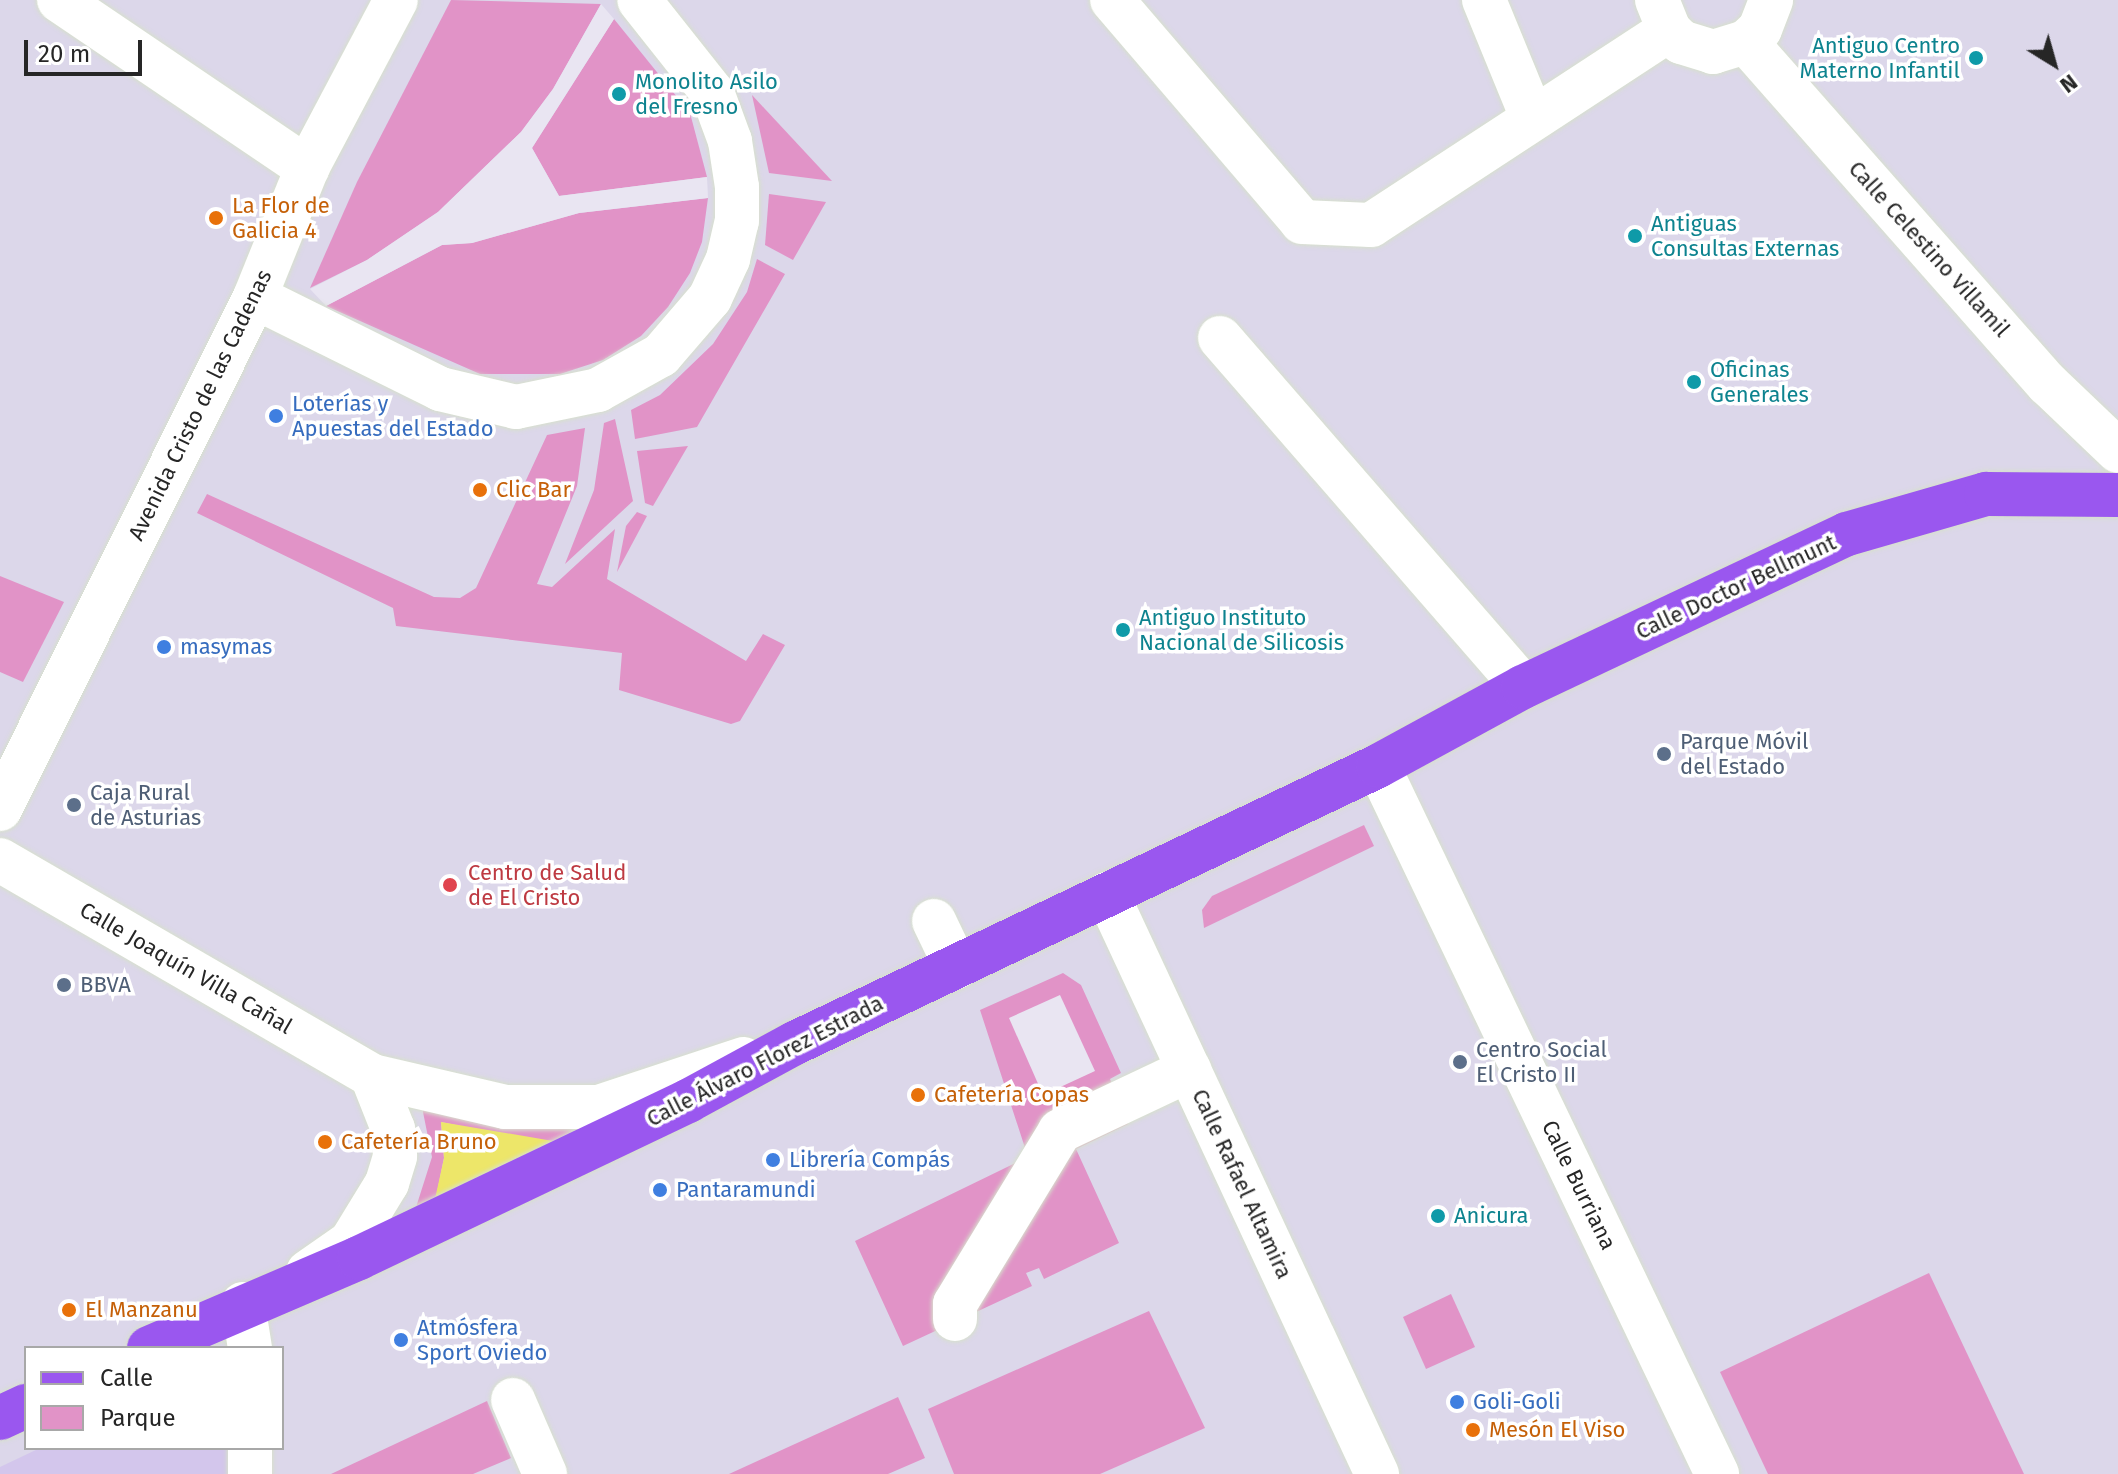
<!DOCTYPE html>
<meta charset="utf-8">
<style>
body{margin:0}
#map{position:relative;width:2118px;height:1474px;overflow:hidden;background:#dcd7ea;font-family:"Fira Sans",sans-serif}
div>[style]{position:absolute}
.education>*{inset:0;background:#d3c6ec}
.green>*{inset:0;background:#e193c7}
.plaza>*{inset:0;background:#e9e5f2}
.water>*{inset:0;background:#ede669}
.roads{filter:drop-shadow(0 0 2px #d7e0cd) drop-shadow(0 0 2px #d7e0cd)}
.minor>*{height:44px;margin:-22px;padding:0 22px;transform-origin:22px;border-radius:22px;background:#fff}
.major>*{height:44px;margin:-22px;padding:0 22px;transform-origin:22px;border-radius:22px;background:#9a57ef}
.dots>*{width:22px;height:22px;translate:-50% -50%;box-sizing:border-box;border:4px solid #fff;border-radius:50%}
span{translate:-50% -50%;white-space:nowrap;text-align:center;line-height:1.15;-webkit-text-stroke:7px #fff;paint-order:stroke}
.culture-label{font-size:22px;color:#0d838f}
.right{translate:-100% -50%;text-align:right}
.left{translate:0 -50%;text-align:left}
.food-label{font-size:22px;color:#c56008}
.street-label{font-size:22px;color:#262626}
.shop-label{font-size:22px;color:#366cbe}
.service-label{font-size:22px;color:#4e5e75}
.health-label{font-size:22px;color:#be3a42}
.legend{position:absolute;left:24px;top:1346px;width:260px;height:104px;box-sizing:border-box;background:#fff;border:2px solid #a8a8a8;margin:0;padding:10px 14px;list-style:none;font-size:24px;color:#262626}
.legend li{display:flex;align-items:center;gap:16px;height:40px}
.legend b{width:40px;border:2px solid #a8a8a8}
.north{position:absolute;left:2014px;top:24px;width:80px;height:80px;-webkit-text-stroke:6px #fff;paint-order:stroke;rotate:143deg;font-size:22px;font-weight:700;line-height:32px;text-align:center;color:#262626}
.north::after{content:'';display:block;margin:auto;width:28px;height:36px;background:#262626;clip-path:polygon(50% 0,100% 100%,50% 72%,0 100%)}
.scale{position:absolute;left:24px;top:40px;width:118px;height:36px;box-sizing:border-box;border:4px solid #262626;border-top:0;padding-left:10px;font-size:24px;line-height:28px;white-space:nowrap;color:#262626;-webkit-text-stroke:6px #fff;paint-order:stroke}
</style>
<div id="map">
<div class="education">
<i style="clip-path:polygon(40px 1448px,237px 1448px,236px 1474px,0 1474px,0 1467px)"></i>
</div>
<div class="green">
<i style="clip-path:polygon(451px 0,601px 4px,553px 89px,521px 132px,438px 212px,367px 260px,310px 288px,357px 182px)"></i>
<i style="clip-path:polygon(614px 19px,690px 113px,707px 177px,559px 196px,532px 148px)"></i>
<i style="clip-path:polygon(752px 95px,832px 181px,769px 173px)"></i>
<i style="clip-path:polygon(769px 194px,826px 202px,793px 260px,765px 245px)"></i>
<i style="clip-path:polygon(708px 198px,702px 242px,690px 273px,668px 307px,641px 336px,603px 360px,560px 374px,480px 374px,326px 306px,442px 245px,472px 243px,579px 213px)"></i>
<i style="clip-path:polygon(757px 259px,785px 274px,697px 427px,635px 439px,631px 410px,660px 395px,713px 344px,747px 292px)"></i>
<i style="clip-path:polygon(615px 419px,633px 501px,565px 564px,594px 490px,604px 423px)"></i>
<i style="clip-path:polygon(585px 428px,577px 486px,537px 584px,552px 587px,615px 529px,607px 579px,746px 661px,763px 634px,785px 645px,740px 721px,731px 724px,619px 690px,622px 653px,396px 626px,393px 608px,197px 513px,207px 494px,434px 597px,460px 598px,476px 588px,547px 435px)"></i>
<i style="clip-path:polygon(688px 446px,653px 506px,645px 503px,637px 451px)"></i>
<i style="clip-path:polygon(637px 512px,647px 516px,617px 572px,626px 526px)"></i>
<i style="clip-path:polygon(0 576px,64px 602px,23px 682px,0 672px)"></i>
<i style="clip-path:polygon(1364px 825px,1374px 846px,1204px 928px,1202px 910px,1212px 896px)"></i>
<i style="clip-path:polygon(1063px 973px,1081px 985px,1121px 1073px,1110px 1079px,1128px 1124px,1076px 1149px,1119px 1243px,1044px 1279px,1039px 1268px,1026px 1273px,1032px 1286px,903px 1346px,855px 1241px,1028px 1157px,980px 1010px)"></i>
<i style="clip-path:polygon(evenodd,422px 1107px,511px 1128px,609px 1128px,411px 1223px,432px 1157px,422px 1107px,441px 1122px,518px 1138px,434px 1207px,444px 1158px,441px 1122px)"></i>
<i style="clip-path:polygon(1929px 1273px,2024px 1474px,1768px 1474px,1720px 1372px)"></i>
<i style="clip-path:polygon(1451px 1294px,1475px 1347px,1426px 1369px,1403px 1317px)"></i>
<i style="clip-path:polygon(1149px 1311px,1205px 1428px,1100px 1474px,954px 1474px,928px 1409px)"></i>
<i style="clip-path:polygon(898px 1397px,925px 1458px,888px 1474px,729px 1474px)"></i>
<i style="clip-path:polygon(487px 1401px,511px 1458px,473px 1474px,331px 1474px)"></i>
</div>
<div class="plaza">
<i style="clip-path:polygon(601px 4px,614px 19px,532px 148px,559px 196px,707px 177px,708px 198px,579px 213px,472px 243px,442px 245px,326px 306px,310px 289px,367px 260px,438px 212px,521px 132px,553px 89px)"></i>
<i style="clip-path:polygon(1060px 995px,1095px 1071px,1043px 1095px,1009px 1018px)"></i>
</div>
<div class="water">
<i style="clip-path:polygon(441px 1122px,553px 1141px,552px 1152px,433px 1208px,444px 1158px)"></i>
</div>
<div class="roads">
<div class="minor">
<i style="left:59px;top:0;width:300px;rotate:34.1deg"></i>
<i style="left:1112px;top:0;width:292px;rotate:49.4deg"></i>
<i style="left:1302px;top:222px;width:69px;rotate:2.5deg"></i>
<i style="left:1371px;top:225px;width:356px;rotate:-33.2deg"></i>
<i style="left:1484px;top:0;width:126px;rotate:67.7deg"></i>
<i style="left:1657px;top:0;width:32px;rotate:68deg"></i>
<i style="left:1669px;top:30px;width:17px;rotate:45deg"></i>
<i style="left:1681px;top:42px;width:34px;rotate:17deg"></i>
<i style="left:1713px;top:52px;width:34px;rotate:-17deg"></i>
<i style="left:1746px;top:42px;width:19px;rotate:-43deg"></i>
<i style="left:1760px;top:29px;width:31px;rotate:-69deg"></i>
<i style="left:1746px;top:42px;width:456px;rotate:48.6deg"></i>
<i style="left:2048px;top:384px;width:97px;rotate:43.7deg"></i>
<i style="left:255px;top:297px;width:207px;rotate:26.4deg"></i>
<i style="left:440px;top:389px;width:78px;rotate:13.3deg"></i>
<i style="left:516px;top:407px;width:84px;rotate:-11.7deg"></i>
<i style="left:598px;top:390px;width:72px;rotate:-29.1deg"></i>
<i style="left:661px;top:355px;width:75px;rotate:-49.3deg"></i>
<i style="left:710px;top:298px;width:43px;rotate:-65.2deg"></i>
<i style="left:728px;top:259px;width:39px;rotate:-77deg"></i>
<i style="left:737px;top:221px;width:34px;rotate:-90deg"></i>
<i style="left:737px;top:187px;width:47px;rotate:-98.7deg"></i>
<i style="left:730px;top:141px;width:52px;rotate:-110.2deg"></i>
<i style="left:712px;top:92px;width:117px;rotate:-128.4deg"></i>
<i style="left:1220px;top:338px;width:462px;rotate:49deg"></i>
<i style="left:1378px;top:766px;width:785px;rotate:64.41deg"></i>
<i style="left:0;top:809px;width:572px;rotate:-63.52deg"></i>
<i style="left:255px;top:297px;width:139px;rotate:-68deg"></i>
<i style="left:307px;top:168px;width:190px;rotate:-62.1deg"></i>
<i style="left:0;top:860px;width:430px;rotate:30.1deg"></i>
<i style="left:372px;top:1076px;width:137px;rotate:13.1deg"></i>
<i style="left:505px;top:1107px;width:94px"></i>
<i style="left:599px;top:1107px;width:152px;rotate:-18.4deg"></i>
<i style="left:1107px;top:894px;width:640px;rotate:65.04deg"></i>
<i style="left:934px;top:921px;width:51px;rotate:64.4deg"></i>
<i style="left:308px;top:1272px;width:52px;rotate:-34.9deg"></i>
<i style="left:351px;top:1242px;width:69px;rotate:-58.6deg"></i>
<i style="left:387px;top:1183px;width:28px;rotate:-73deg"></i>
<i style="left:395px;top:1156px;width:27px;rotate:-94deg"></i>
<i style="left:393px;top:1129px;width:57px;rotate:-111.6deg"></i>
<i style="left:243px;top:1304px;width:45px;rotate:81deg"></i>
<i style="left:955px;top:1319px;width:15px;rotate:-90deg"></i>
<i style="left:955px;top:1304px;width:202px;rotate:-58.7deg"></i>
<i style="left:1060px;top:1131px;width:143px;rotate:-25.3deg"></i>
<i style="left:513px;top:1400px;width:81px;rotate:66.6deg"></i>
<i style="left:250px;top:1474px;width:26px;rotate:-90deg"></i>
</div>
<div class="major">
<i style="left:149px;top:1348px;width:228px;rotate:-23.2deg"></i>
<i style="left:359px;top:1258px;width:365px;rotate:-25.5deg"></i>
<i style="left:688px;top:1101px;width:122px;rotate:-28.5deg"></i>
<i style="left:795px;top:1043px;width:645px;rotate:-25.41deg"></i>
<i style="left:1378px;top:766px;width:165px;rotate:-28.6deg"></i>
<i style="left:1523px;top:687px;width:358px;rotate:-25.3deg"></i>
<i style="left:1847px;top:534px;width:145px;rotate:-16.1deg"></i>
<i style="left:1986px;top:494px;width:132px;rotate:0.4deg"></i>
<i style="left:0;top:1418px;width:29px;rotate:-25deg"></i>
</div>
</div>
<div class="dots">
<i style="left:1976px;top:58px;background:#0f9aa8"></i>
<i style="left:619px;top:94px;background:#0f9aa8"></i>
<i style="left:216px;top:218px;background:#e8710a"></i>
<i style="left:1635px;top:236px;background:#0f9aa8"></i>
<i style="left:1694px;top:382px;background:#0f9aa8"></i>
<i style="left:276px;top:416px;background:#3f7fe0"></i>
<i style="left:480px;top:490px;background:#e8710a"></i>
<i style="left:1123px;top:630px;background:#0f9aa8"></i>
<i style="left:164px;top:647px;background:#3f7fe0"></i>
<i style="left:1664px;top:754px;background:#5c6f8a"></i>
<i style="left:74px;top:805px;background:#5c6f8a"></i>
<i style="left:450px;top:885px;background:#e0444e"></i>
<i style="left:64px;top:985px;background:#5c6f8a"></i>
<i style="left:1460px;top:1062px;background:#5c6f8a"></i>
<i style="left:918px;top:1095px;background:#e8710a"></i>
<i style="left:325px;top:1142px;background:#e8710a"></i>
<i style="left:773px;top:1160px;background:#3f7fe0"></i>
<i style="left:660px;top:1190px;background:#3f7fe0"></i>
<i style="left:1438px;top:1216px;background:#0f9aa8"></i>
<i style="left:69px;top:1310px;background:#e8710a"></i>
<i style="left:401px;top:1340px;background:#3f7fe0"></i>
<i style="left:1457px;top:1402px;background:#3f7fe0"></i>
<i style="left:1473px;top:1430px;background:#e8710a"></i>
</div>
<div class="culture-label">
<span class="right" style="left:1960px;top:58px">Antiguo Centro<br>Materno Infantil</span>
<span class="left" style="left:635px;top:94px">Monolito Asilo<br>del Fresno</span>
<span class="left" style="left:1651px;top:236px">Antiguas<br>Consultas Externas</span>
<span class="left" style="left:1710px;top:382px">Oficinas<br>Generales</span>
<span class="left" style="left:1139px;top:630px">Antiguo Instituto<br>Nacional de Silicosis</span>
<span class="left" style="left:1454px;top:1216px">Anicura</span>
</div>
<div class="food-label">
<span class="left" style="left:232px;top:218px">La Flor de<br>Galicia 4</span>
<span class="left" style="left:496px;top:490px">Clic Bar</span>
<span class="left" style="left:934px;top:1095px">Cafetería Copas</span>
<span class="left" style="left:341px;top:1142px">Cafetería Bruno</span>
<span class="left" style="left:85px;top:1310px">El Manzanu</span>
<span class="left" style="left:1489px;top:1430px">Mesón El Viso</span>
</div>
<div class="street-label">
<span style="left:1929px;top:249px;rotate:48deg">Calle Celestino Villamil</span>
<span style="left:200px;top:405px;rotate:-64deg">Avenida Cristo de las Cadenas</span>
<span style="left:1736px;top:587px;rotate:-25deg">Calle Doctor Bellmunt</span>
<span style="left:186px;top:968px;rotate:30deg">Calle Joaquín Villa Cañal</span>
<span style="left:765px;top:1061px;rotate:-27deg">Calle Álvaro Florez Estrada</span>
<span style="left:1242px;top:1184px;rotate:65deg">Calle Rafael Altamira</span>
<span style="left:1579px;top:1185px;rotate:64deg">Calle Burriana</span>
</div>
<div class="shop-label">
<span class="left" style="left:292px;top:416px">Loterías y<br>Apuestas del Estado</span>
<span class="left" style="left:180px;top:647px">masymas</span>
<span class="left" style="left:789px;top:1160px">Librería Compás</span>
<span class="left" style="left:676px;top:1190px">Pantaramundi</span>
<span class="left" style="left:417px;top:1340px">Atmósfera<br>Sport Oviedo</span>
<span class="left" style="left:1473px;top:1402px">Goli-Goli</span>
</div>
<div class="service-label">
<span class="left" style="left:1680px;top:754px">Parque Móvil<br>del Estado</span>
<span class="left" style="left:90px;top:805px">Caja Rural<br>de Asturias</span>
<span class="left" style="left:80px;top:985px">BBVA</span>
<span class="left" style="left:1476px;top:1062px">Centro Social<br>El Cristo II</span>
</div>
<div class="health-label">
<span class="left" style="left:468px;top:885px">Centro de Salud<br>de El Cristo</span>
</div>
<ul class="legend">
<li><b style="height:10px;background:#9a57ef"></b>Calle</li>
<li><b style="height:22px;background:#e193c7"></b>Parque</li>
</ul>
<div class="north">N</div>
<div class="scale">20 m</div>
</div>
